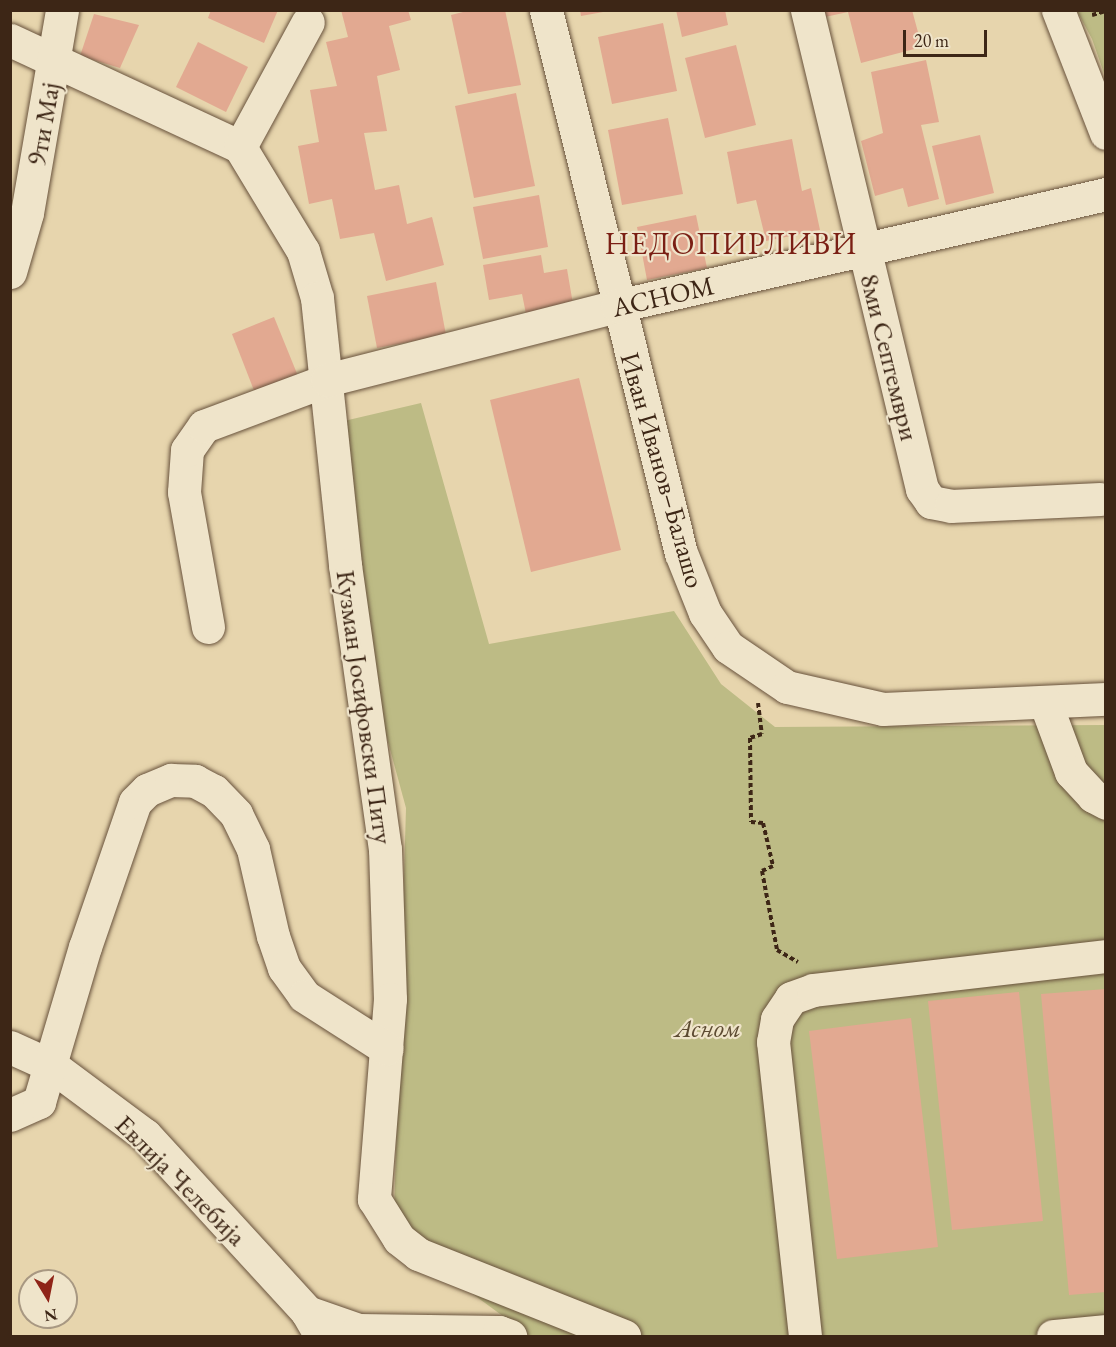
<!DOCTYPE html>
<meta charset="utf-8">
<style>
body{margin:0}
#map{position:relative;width:1116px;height:1347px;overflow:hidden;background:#e7d5ad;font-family:"EB Garamond",serif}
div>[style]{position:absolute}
.green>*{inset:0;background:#bdbb85}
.building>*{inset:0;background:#e2a991}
.path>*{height:4px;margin-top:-2px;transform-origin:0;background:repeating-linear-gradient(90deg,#3d2616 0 4.5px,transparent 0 7.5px)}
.roads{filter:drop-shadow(0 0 2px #68523c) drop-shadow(0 0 2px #68523c)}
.minor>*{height:33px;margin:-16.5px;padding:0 16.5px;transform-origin:16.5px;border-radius:16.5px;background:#efe4ca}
span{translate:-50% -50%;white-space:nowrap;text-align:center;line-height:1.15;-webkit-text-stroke:4.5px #efe4ca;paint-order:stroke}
.street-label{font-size:27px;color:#3d2616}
.park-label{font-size:27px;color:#5d4b32;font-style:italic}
.quarter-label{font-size:30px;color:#7a1f14;letter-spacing:1.5px}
.frame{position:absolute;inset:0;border:12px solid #3d2616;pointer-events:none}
.north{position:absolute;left:18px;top:1269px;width:60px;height:60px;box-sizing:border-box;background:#efe4ca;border:2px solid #a89882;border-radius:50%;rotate:170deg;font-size:16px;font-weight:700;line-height:24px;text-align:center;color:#3d2616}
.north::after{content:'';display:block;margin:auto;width:21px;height:27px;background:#8f2418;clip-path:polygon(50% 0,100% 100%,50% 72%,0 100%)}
.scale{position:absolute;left:903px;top:30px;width:84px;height:27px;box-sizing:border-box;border:3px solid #3d2616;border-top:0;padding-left:8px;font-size:18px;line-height:21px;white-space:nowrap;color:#3d2616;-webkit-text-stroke:4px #efe4ca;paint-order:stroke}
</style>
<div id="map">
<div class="green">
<i style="clip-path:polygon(1077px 11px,1105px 11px,1105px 76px,1092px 39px)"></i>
<i style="clip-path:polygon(421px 403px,489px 644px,674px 611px,721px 684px,775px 727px,1105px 725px,1105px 1336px,530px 1336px,418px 1254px,394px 1216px,406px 808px,369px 672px,344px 421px)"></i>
</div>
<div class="building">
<i style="clip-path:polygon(211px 10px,278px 10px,264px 43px,208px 18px)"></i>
<i style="clip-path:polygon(341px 10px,408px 10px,411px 20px,389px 26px,400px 70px,377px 76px,387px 131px,364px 133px,375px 190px,399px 185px,407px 224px,432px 217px,444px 265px,386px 281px,374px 233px,340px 239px,332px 199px,309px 204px,298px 146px,319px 142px,310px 90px,337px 86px,326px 42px,348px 37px)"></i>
<i style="clip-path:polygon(471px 10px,505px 10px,521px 85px,468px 94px,451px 15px)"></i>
<i style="clip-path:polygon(580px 10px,603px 10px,603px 12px,581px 16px)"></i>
<i style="clip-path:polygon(676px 10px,725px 10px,728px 25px,682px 37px)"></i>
<i style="clip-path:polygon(823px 10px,912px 10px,922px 47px,861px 63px,848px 12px,825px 17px)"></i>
<i style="clip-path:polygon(94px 14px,139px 25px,120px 68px,80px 56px)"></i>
<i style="clip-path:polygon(663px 23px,677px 91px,612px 104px,598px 37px)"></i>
<i style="clip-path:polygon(198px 42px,248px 67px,226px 112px,176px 87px)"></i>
<i style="clip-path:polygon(736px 45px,756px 125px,705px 138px,685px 58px)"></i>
<i style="clip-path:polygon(926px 60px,939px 122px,921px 125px,939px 199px,908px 207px,903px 188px,875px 196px,861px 141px,883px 133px,871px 72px)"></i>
<i style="clip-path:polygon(516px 93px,535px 186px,474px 198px,455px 106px)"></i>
<i style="clip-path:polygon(668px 118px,683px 194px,622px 205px,608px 130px)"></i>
<i style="clip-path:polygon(980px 135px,994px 193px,946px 205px,932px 146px)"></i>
<i style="clip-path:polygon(792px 139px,802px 191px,811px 188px,820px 230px,766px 241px,756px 200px,737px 204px,727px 152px)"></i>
<i style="clip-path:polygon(539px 195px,548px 247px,483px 259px,473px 207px)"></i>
<i style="clip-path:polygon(696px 215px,707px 268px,647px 280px,637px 227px)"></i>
<i style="clip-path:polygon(541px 255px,544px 273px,567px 269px,574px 310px,527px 319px,522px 294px,489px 300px,483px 265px)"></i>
<i style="clip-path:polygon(436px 282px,446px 335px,377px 348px,367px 296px)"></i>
<i style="clip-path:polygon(274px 317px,298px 376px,255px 393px,232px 334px)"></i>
<i style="clip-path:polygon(579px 378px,621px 550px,531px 572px,490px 400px)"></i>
<i style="clip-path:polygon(1106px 989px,1106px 1292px,1069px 1295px,1041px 994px)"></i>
<i style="clip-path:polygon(1019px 992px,1043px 1221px,952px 1230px,928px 1001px)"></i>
<i style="clip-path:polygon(911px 1018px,938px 1247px,837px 1259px,809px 1031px)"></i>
</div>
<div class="path">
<i style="left:1092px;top:15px;width:15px;rotate:-16deg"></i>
<i style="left:758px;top:703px;width:31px;rotate:83deg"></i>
<i style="left:762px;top:734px;width:13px;rotate:162deg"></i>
<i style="left:750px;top:738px;width:84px;rotate:89.3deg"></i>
<i style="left:751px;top:822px;width:12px;rotate:5deg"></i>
<i style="left:763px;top:823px;width:44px;rotate:76.9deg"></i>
<i style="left:773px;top:866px;width:12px;rotate:156deg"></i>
<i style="left:762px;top:871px;width:80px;rotate:79.2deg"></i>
<i style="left:777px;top:950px;width:24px;rotate:30deg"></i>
</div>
<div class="roads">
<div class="minor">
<i style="left:546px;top:10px;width:560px;rotate:76.04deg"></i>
<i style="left:681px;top:553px;width:65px;rotate:68.2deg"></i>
<i style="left:705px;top:613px;width:41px;rotate:55.9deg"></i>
<i style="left:728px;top:647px;width:71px;rotate:34.1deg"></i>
<i style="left:787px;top:687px;width:98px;rotate:12.9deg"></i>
<i style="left:883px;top:709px;width:223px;rotate:-2.6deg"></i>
<i style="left:807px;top:10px;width:493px;rotate:76.5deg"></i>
<i style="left:922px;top:489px;width:16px;rotate:55deg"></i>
<i style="left:931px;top:502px;width:20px;rotate:11deg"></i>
<i style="left:951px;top:506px;width:149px;rotate:-2.7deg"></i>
<i style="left:1058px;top:10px;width:132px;rotate:68.7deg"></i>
<i style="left:10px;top:40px;width:254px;rotate:24.9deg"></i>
<i style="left:240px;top:147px;width:122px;rotate:58.8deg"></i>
<i style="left:303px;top:251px;width:49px;rotate:73.4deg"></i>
<i style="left:317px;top:298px;width:268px;rotate:84deg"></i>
<i style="left:345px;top:565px;width:287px;rotate:82deg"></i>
<i style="left:385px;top:849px;width:150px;rotate:88.1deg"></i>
<i style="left:390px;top:999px;width:201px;rotate:94.6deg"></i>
<i style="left:374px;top:1199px;width:47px;rotate:58deg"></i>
<i style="left:399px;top:1239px;width:24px;rotate:38deg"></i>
<i style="left:418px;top:1254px;width:222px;rotate:21.7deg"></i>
<i style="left:240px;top:147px;width:142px;rotate:-61.5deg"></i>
<i style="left:10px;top:272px;width:61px;rotate:-73.9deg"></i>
<i style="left:27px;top:213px;width:206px;rotate:-80.2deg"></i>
<i style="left:208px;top:627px;width:137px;rotate:-100.1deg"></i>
<i style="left:184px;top:492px;width:42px;rotate:-85.9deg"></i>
<i style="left:187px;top:450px;width:29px;rotate:-55deg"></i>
<i style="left:204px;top:426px;width:131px;rotate:-20.5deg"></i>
<i style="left:327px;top:380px;width:299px;rotate:-14.3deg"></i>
<i style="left:617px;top:306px;width:502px;rotate:-12.9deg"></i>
<i style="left:1045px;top:702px;width:75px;rotate:69.6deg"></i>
<i style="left:1071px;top:772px;width:33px;rotate:47deg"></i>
<i style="left:1093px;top:796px;width:15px;rotate:28deg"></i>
<i style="left:10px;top:1047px;width:46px;rotate:24.3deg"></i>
<i style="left:52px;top:1066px;width:116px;rotate:36.6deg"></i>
<i style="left:145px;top:1135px;width:240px;rotate:47.5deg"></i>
<i style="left:307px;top:1312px;width:28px;rotate:60deg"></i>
<i style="left:10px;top:1115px;width:32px;rotate:-24deg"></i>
<i style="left:39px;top:1102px;width:162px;rotate:-73.5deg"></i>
<i style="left:85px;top:947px;width:153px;rotate:-71deg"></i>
<i style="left:135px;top:802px;width:17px;rotate:-45deg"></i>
<i style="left:147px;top:790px;width:26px;rotate:-23deg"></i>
<i style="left:171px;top:780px;width:24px;rotate:2deg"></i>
<i style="left:195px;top:781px;width:21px;rotate:28deg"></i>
<i style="left:214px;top:791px;width:32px;rotate:46deg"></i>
<i style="left:236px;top:814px;width:39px;rotate:64deg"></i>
<i style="left:253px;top:849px;width:89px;rotate:77.1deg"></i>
<i style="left:273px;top:936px;width:34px;rotate:71deg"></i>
<i style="left:284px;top:968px;width:34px;rotate:54deg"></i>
<i style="left:304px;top:996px;width:98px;rotate:32.6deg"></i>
<i style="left:307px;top:1312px;width:54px;rotate:19.4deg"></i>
<i style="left:358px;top:1330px;width:141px;rotate:0.8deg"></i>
<i style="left:499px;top:1332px;width:12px;rotate:20deg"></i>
<i style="left:805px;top:1336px;width:296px;rotate:-96.2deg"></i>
<i style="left:773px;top:1042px;width:23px;rotate:-80deg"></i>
<i style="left:777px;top:1019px;width:25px;rotate:-56deg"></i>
<i style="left:791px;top:998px;width:23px;rotate:-20deg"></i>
<i style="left:813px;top:990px;width:295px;rotate:-6.6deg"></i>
<i style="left:1053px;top:1336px;width:53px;rotate:-5.4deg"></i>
</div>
</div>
<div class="street-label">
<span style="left:43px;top:124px;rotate:-80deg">9ти Мај</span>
<span style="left:663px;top:296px;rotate:-13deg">АСНОМ</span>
<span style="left:890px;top:357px;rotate:76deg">8ми Септември</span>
<span style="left:663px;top:470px;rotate:74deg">Иван Иванов–Балашо</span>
<span style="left:365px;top:707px;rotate:82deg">Кузман Јосифовски Питу</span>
<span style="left:181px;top:1180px;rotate:45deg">Евлија Челебија</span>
</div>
<div class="park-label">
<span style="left:708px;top:1028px">Асном</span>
</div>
<div class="quarter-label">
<span style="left:731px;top:244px">НЕДОПИРЛИВИ</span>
</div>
<div class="frame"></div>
<div class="north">N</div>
<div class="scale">20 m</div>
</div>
